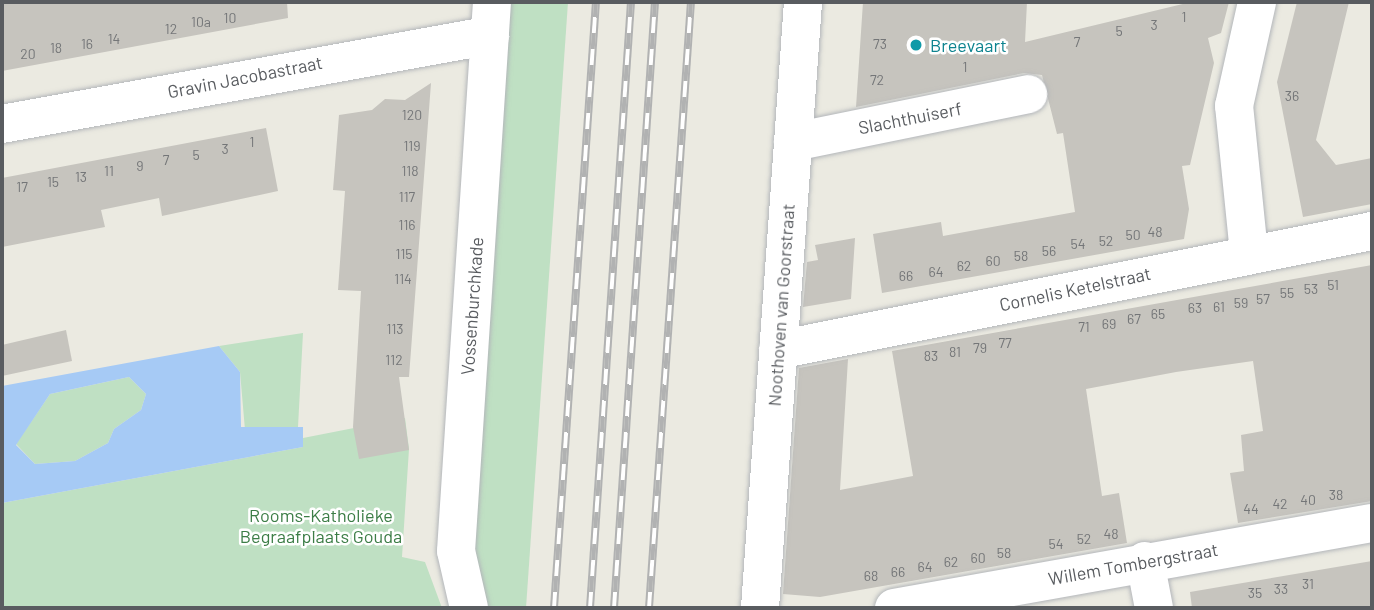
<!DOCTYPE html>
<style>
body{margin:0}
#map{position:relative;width:1374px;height:610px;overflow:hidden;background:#ebeae1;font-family:Barlow,sans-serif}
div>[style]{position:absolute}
.green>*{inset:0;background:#bfe0c3}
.water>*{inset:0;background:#a6caf5}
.building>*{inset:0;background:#c6c4be}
.roads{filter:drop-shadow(0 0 2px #b3b6ba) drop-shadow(0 0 2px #b3b6ba)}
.minor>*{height:38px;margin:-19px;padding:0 19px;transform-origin:19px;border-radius:19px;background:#fff}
.rail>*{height:8px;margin-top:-4px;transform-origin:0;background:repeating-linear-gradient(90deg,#fff 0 16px,#b1b2b2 0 32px);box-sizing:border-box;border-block:2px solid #b1b2b2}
.dots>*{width:19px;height:19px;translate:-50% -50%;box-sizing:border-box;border:4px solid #fff;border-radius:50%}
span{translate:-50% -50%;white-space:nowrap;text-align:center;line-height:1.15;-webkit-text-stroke:5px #fff;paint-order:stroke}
.number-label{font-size:14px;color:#747678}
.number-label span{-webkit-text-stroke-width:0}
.culture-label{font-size:18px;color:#0d838f}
.left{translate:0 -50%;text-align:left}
.street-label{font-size:18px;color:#595c60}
.park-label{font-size:18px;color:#3c7d46}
.frame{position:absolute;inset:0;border:4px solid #595c60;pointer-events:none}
</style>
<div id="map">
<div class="green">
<i style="clip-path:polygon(501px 2px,568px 2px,526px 608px,486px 608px,466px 557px)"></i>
<i style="clip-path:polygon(303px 333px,298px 427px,245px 430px,240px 372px,219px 346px)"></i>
<i style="clip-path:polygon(129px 377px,146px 394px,141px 410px,114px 429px,108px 443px,75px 461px,35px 464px,16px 444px,50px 394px)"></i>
<i style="clip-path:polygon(405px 418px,409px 449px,402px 557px,425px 562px,442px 608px,2px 608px,2px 503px,303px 447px,303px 438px)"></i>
</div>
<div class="water">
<i style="clip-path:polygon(evenodd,219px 346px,240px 372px,241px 427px,303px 427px,303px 447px,2px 503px,2px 386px,219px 346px,129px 377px,146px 394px,141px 410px,114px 429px,108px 443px,75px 461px,35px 464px,16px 445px,50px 394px,129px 377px)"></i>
</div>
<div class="building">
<i style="clip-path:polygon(2px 2px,287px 2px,288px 18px,2px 71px)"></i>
<i style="clip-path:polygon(863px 2px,1027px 2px,1025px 42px,1191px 2px,1229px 2px,1221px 33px,1208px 38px,1214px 63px,1190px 165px,1182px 166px,1189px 209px,1184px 239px,882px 293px,873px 234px,941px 222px,943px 236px,1075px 212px,1063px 133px,1057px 134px,1042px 75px,1024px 73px,856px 107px)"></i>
<i style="clip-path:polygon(1297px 2px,1349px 2px,1316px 140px,1336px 165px,1372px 158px,1372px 204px,1303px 217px,1277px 82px)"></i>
<i style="clip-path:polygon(431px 83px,409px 377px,399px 377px,409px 450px,359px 459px,353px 427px,361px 291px,338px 290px,345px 191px,333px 190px,339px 115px,372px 110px,385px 99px,405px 100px)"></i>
<i style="clip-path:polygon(266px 128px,278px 191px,162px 216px,159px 198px,101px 210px,105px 227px,2px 247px,2px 178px)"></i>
<i style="clip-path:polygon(855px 238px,851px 299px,803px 307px,807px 262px,818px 260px,815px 245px)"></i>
<i style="clip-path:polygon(1372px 265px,1372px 501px,1238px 523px,1230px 473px,1244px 471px,1241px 435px,1263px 431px,1253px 361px,1176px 372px,1086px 389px,1102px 496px,1119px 493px,1127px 543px,820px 597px,783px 594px,799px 368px,848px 359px,840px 490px,913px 476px,892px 351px)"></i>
<i style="clip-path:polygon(66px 330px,72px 361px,2px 376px,2px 345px)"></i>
<i style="clip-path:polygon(1372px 561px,1372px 608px,1192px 608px,1190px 592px)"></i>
</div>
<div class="roads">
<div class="minor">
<i style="left:2px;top:124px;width:496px;rotate:-10.3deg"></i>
<i style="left:793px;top:142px;width:240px;rotate:-11.5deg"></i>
<i style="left:1249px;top:253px;width:148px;rotate:-95.8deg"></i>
<i style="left:1234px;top:106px;width:107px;rotate:-77.5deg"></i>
<i style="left:778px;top:350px;width:606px;rotate:-11.33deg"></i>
<i style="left:1145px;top:561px;width:48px;rotate:79.2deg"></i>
<i style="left:469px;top:608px;width:58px;rotate:-102.8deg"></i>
<i style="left:456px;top:551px;width:550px;rotate:-86.25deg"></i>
<i style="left:760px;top:608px;width:608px;rotate:-85.94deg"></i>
<i style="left:894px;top:608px;width:485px;rotate:-10.1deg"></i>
</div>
</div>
<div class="rail">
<i style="left:554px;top:608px;width:607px;rotate:-86.04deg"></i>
<i style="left:590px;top:608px;width:607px;rotate:-86.13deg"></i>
<i style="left:614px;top:608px;width:607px;rotate:-86.13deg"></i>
<i style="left:649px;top:608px;width:607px;rotate:-86.04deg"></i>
</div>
<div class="dots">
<i style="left:916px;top:45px;background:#0f9aa8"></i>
</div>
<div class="number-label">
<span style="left:1184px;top:17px">1</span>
<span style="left:230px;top:18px">10</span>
<span style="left:201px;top:22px">10a</span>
<span style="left:1154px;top:25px">3</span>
<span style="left:171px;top:29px">12</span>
<span style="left:1119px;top:31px">5</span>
<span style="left:114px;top:39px">14</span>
<span style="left:1077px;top:42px">7</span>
<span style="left:87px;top:44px">16</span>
<span style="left:880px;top:44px">73</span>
<span style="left:56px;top:48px">18</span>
<span style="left:28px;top:54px">20</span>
<span style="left:965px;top:67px">1</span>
<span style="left:877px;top:80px">72</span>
<span style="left:1292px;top:96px">36</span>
<span style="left:412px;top:115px">120</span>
<span style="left:252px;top:142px">1</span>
<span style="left:412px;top:146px">119</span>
<span style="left:225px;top:149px">3</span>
<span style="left:196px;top:155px">5</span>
<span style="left:166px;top:160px">7</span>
<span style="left:140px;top:166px">9</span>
<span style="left:109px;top:171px">11</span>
<span style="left:410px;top:171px">118</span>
<span style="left:81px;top:177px">13</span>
<span style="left:53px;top:182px">15</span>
<span style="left:22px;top:187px">17</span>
<span style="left:407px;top:197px">117</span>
<span style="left:407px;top:225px">116</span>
<span style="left:1155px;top:232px">48</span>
<span style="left:1133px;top:235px">50</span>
<span style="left:1106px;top:241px">52</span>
<span style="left:1078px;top:244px">54</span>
<span style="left:1049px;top:251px">56</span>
<span style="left:404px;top:254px">115</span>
<span style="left:1021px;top:256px">58</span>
<span style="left:993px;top:261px">60</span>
<span style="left:964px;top:266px">62</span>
<span style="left:936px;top:272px">64</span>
<span style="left:906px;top:276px">66</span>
<span style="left:403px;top:279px">114</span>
<span style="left:1333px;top:285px">51</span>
<span style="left:1311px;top:289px">53</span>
<span style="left:1287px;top:293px">55</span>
<span style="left:1263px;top:299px">57</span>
<span style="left:1241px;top:303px">59</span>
<span style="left:1219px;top:307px">61</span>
<span style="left:1195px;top:308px">63</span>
<span style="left:1158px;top:314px">65</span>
<span style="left:1134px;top:319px">67</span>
<span style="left:1109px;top:324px">69</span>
<span style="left:1084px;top:327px">71</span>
<span style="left:395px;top:329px">113</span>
<span style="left:1005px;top:343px">77</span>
<span style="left:980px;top:348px">79</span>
<span style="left:955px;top:352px">81</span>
<span style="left:931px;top:356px">83</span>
<span style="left:394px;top:360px">112</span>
<span style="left:1336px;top:495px">38</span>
<span style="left:1308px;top:500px">40</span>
<span style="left:1280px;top:504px">42</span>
<span style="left:1251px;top:509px">44</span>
<span style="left:1111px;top:534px">48</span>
<span style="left:1084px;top:539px">52</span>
<span style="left:1056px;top:544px">54</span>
<span style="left:1004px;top:553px">58</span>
<span style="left:978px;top:558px">60</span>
<span style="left:951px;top:562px">62</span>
<span style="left:925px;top:567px">64</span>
<span style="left:898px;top:572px">66</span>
<span style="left:871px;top:576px">68</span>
<span style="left:1308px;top:584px">31</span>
<span style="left:1281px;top:589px">33</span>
<span style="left:1255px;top:593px">35</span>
</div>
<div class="culture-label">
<span class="left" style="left:930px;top:45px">Breevaart</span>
</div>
<div class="street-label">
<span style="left:245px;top:77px;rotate:-11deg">Gravin Jacobastraat</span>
<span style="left:910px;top:118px;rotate:-11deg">Slachthuiserf</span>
<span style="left:1075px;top:289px;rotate:-12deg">Cornelis Ketelstraat</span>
<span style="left:781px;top:305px;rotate:-86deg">Noothoven van Goorstraat</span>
<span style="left:472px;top:306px;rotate:-86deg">Vossenburchkade</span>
<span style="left:1133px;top:564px;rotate:-10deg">Willem Tombergstraat</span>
</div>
<div class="park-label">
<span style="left:321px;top:526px">Rooms-Katholieke<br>Begraafplaats Gouda</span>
</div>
<div class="frame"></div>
</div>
